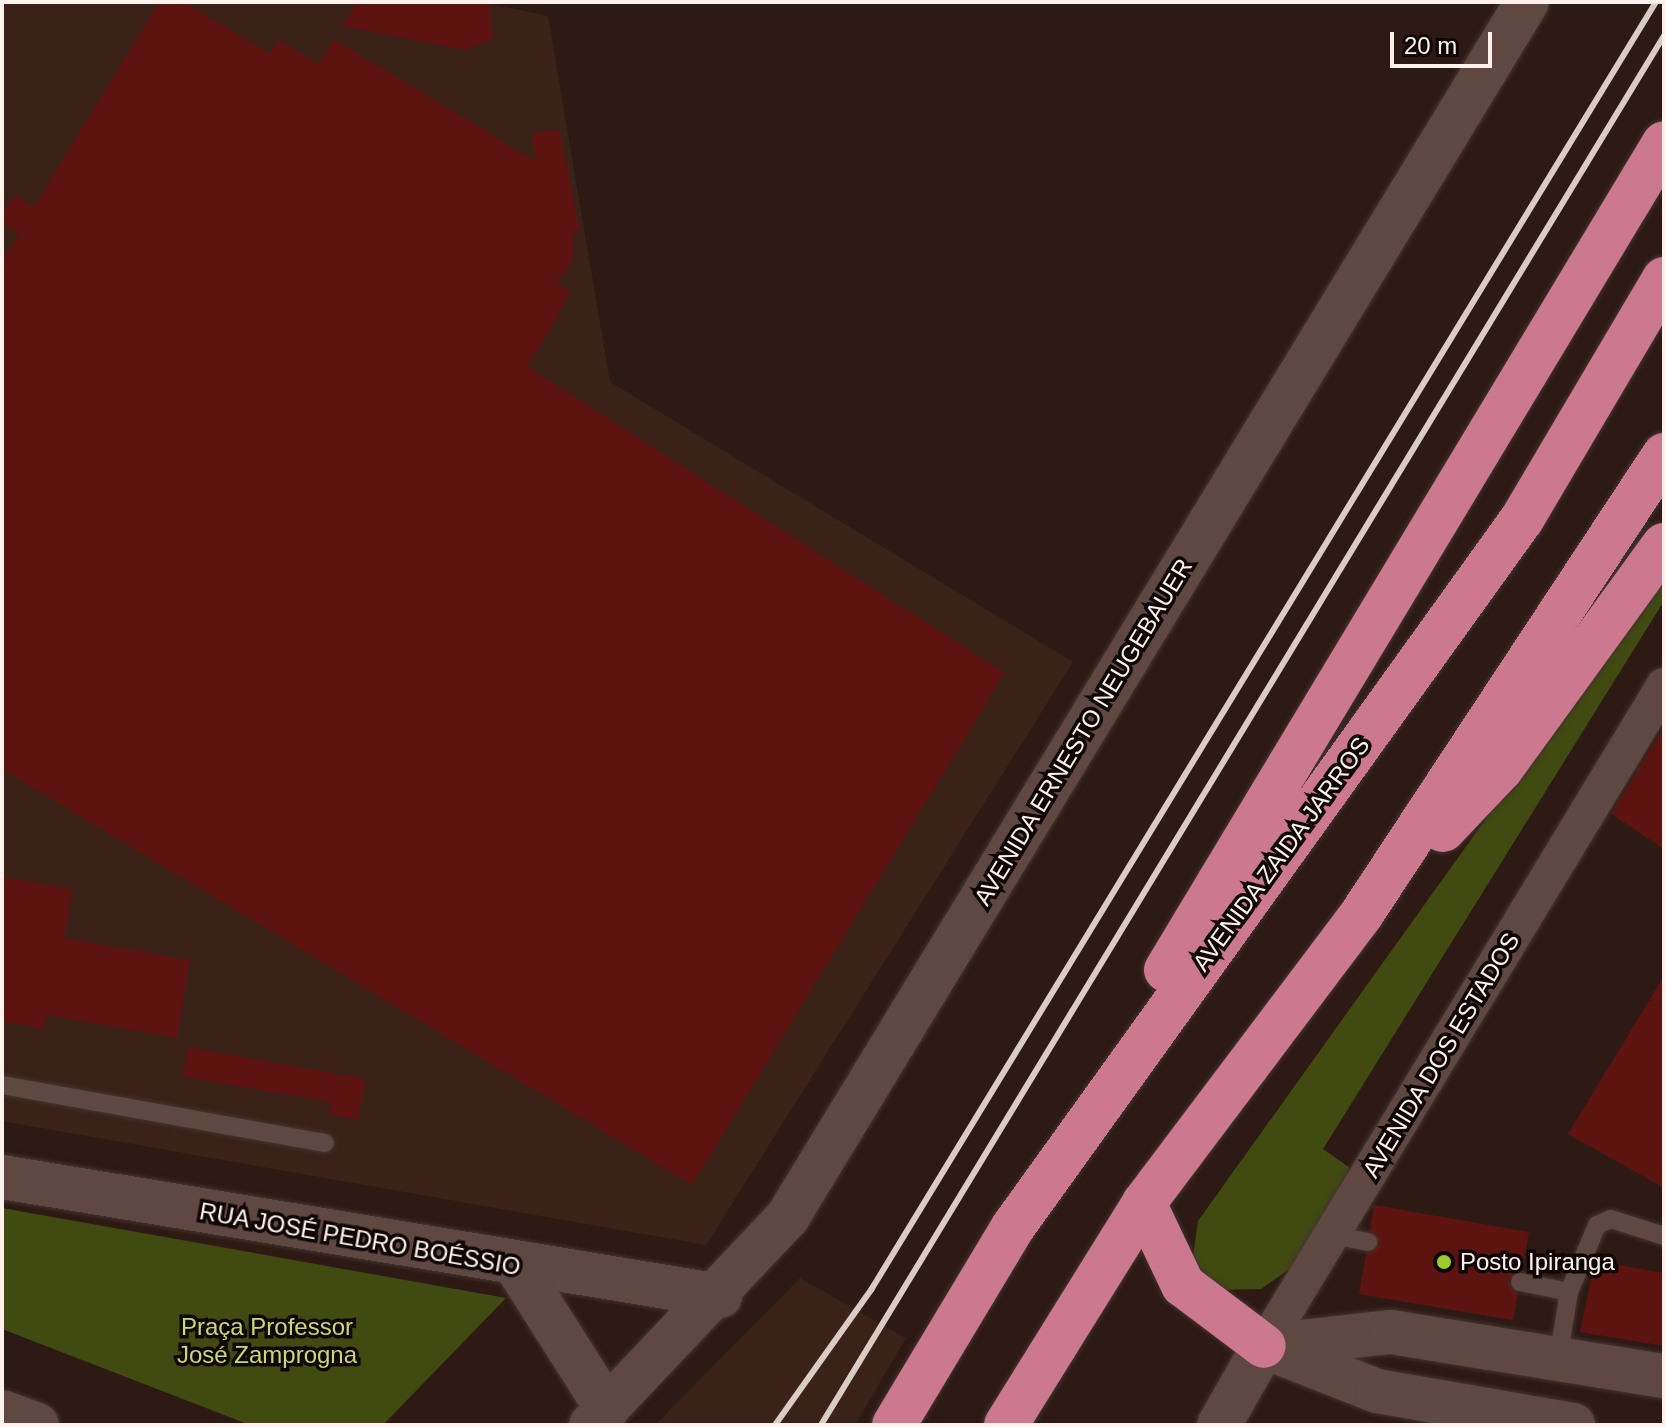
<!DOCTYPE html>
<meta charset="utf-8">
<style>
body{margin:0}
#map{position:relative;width:1666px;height:1427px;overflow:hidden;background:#2d1a14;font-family:Arial,sans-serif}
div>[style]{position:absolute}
.built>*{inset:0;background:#3a2219}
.green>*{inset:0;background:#414b11}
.building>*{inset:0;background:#5d1411}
.roads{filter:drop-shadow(0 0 2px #433431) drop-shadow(0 0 2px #433431)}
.service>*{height:18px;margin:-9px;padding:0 9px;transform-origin:9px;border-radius:9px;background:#5e4841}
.minor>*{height:36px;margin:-18px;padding:0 18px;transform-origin:18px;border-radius:18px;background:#5e4841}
.tertiary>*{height:44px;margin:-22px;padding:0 22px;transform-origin:22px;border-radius:22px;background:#5e4841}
.secondary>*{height:44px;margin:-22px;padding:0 22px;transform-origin:22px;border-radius:22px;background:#5e4841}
.motorway>*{height:44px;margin:-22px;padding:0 22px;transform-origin:22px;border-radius:22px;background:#cc788e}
.rail>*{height:6px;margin:-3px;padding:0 3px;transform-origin:3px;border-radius:3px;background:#d9cbc5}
.dots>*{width:22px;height:22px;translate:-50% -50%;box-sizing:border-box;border:4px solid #0f0705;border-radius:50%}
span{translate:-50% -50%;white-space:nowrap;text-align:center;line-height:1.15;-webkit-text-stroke:7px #0f0705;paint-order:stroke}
.street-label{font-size:24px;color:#fff2ed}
.poi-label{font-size:24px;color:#fff2ed}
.left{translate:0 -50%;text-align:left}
.park-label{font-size:24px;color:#c5db6f}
.frame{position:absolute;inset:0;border:4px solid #fff2ed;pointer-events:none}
.scale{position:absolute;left:1390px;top:32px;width:102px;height:36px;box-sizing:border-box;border:4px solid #fff2ed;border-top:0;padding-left:10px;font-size:24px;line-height:28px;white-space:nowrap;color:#fff2ed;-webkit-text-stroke:6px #0f0705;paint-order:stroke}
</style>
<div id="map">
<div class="built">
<i style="clip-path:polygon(2px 2px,482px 2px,548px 16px,610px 382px,1073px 662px,706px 1245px,2px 1121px)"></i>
<i style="clip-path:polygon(800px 1278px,906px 1338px,855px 1425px,655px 1425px)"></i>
</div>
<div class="green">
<i style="clip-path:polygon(1664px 570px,1664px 601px,1323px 1149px,1350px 1168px,1295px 1265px,1261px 1289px,1218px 1290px,1192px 1263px,1198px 1221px)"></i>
<i style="clip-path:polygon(2px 1208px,506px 1298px,383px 1425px,250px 1425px,2px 1329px)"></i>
</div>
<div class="building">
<i style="clip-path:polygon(159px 2px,184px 2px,270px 54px,278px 39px,319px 64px,334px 39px,535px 161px,532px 133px,559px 130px,580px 231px,573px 232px,573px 259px,557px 284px,571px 292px,528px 367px,1005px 673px,692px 1185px,2px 769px,2px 262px,19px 234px,2px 224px,2px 215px,14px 195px,34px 207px)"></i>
<i style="clip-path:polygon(357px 2px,489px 2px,493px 39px,465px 50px,342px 26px)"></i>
<i style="clip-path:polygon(1664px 727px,1664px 849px,1611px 814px)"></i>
<i style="clip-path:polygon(2px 877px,73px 889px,64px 938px,190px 960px,177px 1038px,46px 1015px,44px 1029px,2px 1021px)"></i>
<i style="clip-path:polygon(1664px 976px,1664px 1188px,1568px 1134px)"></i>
<i style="clip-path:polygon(188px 1047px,365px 1079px,358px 1120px,329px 1114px,331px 1102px,183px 1077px)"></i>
<i style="clip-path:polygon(1374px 1205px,1529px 1232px,1522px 1270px,1508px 1280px,1518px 1294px,1513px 1320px,1359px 1294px,1366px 1254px,1380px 1244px,1370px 1230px)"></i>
<i style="clip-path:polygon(1595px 1261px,1664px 1273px,1664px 1346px,1580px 1332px)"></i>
</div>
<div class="roads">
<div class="service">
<i style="left:2px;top:1085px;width:328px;rotate:10.2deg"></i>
<i style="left:1332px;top:1235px;width:37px;rotate:11deg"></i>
<i style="left:1520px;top:1282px;width:50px;rotate:11.5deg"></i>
<i style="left:1569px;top:1292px;width:68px;rotate:99.3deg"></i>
<i style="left:1569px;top:1292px;width:73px;rotate:-67.3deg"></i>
<i style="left:1597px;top:1225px;width:15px;rotate:-23deg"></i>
<i style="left:1611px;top:1219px;width:56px;rotate:17.8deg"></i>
</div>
<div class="minor">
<i style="left:1264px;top:1346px;width:772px;rotate:-58.78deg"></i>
</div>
<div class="tertiary">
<i style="left:1264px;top:1346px;width:128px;rotate:-6.3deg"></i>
<i style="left:1391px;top:1332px;width:277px;rotate:9.2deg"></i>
<i style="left:1270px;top:1349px;width:115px;rotate:21.4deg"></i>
<i style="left:1377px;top:1391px;width:199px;rotate:9.8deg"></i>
<i style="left:1219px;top:1425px;width:91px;rotate:-60.3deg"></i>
</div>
<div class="secondary">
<i style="left:2px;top:1177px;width:728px;rotate:9.41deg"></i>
<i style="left:517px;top:1267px;width:168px;rotate:57.6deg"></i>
<i style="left:2px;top:1412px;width:37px;rotate:20deg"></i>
<i style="left:591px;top:1425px;width:285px;rotate:-46.6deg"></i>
<i style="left:787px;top:1218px;width:1423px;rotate:-58.68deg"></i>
</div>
<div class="motorway">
<i style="left:1443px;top:830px;width:84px;rotate:-46.4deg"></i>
<i style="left:1501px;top:769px;width:277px;rotate:-54deg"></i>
<i style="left:1166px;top:970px;width:965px;rotate:-58.94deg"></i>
<i style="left:1144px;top:1203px;width:91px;rotate:64.6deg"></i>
<i style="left:1183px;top:1285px;width:101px;rotate:37deg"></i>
<i style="left:894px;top:1425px;width:231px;rotate:-59deg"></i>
<i style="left:1013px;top:1227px;width:872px;rotate:-54.29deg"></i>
<i style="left:1522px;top:519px;width:279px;rotate:-59.4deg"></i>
<i style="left:1006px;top:1425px;width:261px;rotate:-58.1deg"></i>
<i style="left:1144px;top:1203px;width:361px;rotate:-53deg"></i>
<i style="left:1361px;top:915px;width:551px;rotate:-56.63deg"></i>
</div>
</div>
<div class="rail">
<i style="left:775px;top:1425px;width:166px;rotate:-54.6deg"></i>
<i style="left:871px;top:1290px;width:1508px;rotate:-58.64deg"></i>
<i style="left:821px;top:1425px;width:1625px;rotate:-58.75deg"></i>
</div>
<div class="dots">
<i style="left:1444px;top:1262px;background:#9eca2e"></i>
</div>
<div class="street-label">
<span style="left:1083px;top:732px;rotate:-59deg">AVENIDA ERNESTO NEUGEBAUER</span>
<span style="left:1281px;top:854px;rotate:-54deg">AVENIDA ZAIDA JARROS</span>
<span style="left:1441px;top:1055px;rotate:-59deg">AVENIDA DOS ESTADOS</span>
<span style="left:360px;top:1239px;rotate:10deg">RUA JOSÉ PEDRO BOÉSSIO</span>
</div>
<div class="poi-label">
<span class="left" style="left:1460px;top:1262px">Posto Ipiranga</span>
</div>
<div class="park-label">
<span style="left:267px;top:1341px">Praça Professor<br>José Zamprogna</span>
</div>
<div class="frame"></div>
<div class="scale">20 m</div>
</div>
